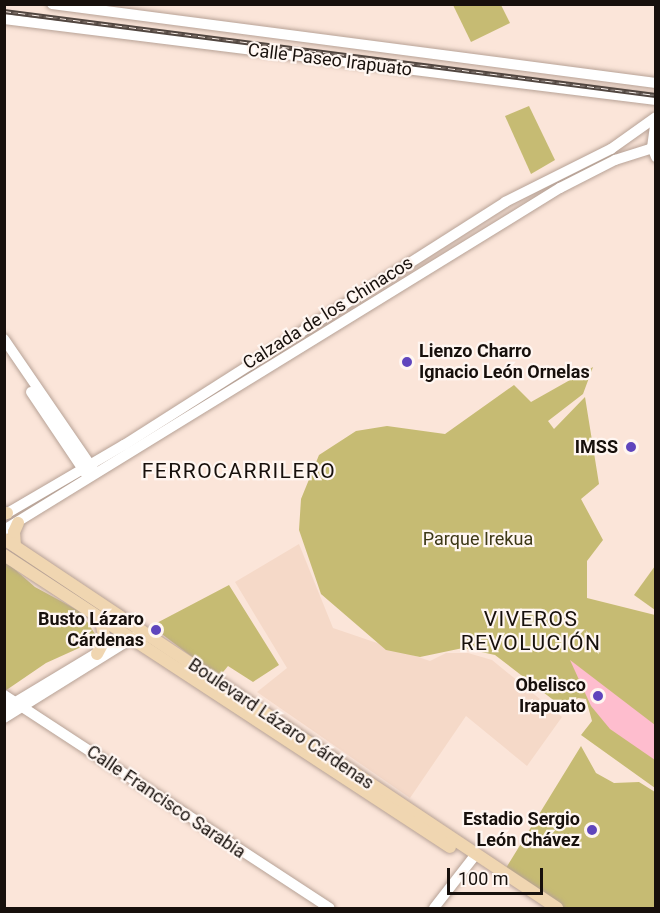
<!DOCTYPE html>
<meta charset="utf-8">
<style>
body{margin:0}
#map{position:relative;width:660px;height:913px;overflow:hidden;background:#fbe5d9;font-family:Roboto,sans-serif}
div>[style]{position:absolute}
.built>*{inset:0;background:#f5d9c8}
.green>*{inset:0;background:#c6bb73}
.water>*{inset:0;background:#febdce}
.roads{filter:drop-shadow(0 0 2px #b7a296) drop-shadow(0 0 2px #b7a296)}
.secondary>*{height:10px;margin:-5px;padding:0 5px;transform-origin:5px;border-radius:5px;background:#fff}
.primary>*{height:12px;margin:-6px;padding:0 6px;transform-origin:6px;border-radius:6px;background:#f0d6b1}
.rail>*{height:4.5px;margin-top:-2.25px;transform-origin:0;background:repeating-linear-gradient(90deg,#fff6f1 0 7px,#514640 0 14px);box-sizing:border-box;border-block:2px solid #514640}
.dots>*{width:16px;height:16px;translate:-50% -50%;box-sizing:border-box;border:3px solid #fff6f1;border-radius:50%}
span{translate:-50% -50%;white-space:nowrap;text-align:center;line-height:1.15;-webkit-text-stroke:4.5px #fff6f1;paint-order:stroke}
.street-label{font-size:18px;color:#17100c}
.poi-label{font-size:18px;color:#17100c;font-weight:700}
.left{translate:0 -50%;text-align:left}
.right{translate:-100% -50%;text-align:right}
.park-label{font-size:18px;color:#3d3816}
.quarter-label{font-size:21px;color:#17100c;letter-spacing:1.5px}
.frame{position:absolute;inset:0;border:6px solid #17100c;pointer-events:none}
.scale{position:absolute;left:447px;top:868px;width:96px;height:27px;box-sizing:border-box;border:3px solid #17100c;border-top:0;padding-left:8px;font-size:18px;line-height:21px;white-space:nowrap;color:#17100c;-webkit-text-stroke:4px #fff6f1;paint-order:stroke}
</style>
<div id="map">
<div class="built">
<i style="clip-path:polygon(299px 544px,333px 628px,430px 661px,446px 653px,468px 653px,492px 660px,562px 717px,527px 766px,466px 716px,410px 798px,257px 692px,287px 668px,235px 582px)"></i>
</div>
<div class="green">
<i style="clip-path:polygon(453px 5px,501px 5px,510px 23px,471px 42px)"></i>
<i style="clip-path:polygon(529px 106px,555px 160px,531px 174px,505px 116px)"></i>
<i style="clip-path:polygon(593px 367px,583px 394px,548px 421px,554px 429px,585px 397px,599px 484px,581px 499px,603px 540px,587px 561px,587px 598px,655px 615px,655px 788px,581px 735px,592px 721px,586px 699px,578px 698px,565px 709px,495px 655px,463px 648px,420px 657px,386px 650px,321px 594px,299px 530px,301px 499px,319px 455px,356px 431px,387px 426px,445px 434px,514px 385px,531px 402px)"></i>
<i style="clip-path:polygon(4px 560px,35px 587px,81px 612px,95px 634px,88px 644px,46px 663px,5px 691px)"></i>
<i style="clip-path:polygon(655px 566px,655px 610px,634px 595px)"></i>
<i style="clip-path:polygon(229px 585px,279px 665px,253px 682px,228px 666px,219px 677px,151px 626px)"></i>
<i style="clip-path:polygon(581px 746px,596px 773px,614px 783px,639px 782px,655px 792px,655px 908px,565px 908px,506px 868px)"></i>
</div>
<div class="water">
<i style="clip-path:polygon(570px 660px,655px 725px,655px 760px,610px 729px,591px 706px)"></i>
</div>
<div class="roads">
<div class="secondary">
<i style="left:52px;top:4px;width:609px;rotate:7.45deg"></i>
<i style="left:4px;top:19px;width:657px;rotate:7.08deg"></i>
<i style="left:656px;top:119px;width:28px;rotate:98deg"></i>
<i style="left:652px;top:147px;width:11px;rotate:68deg"></i>
<i style="left:4px;top:339px;width:158px;rotate:55.6deg"></i>
<i style="left:31px;top:392px;width:99px;rotate:56.1deg"></i>
<i style="left:4px;top:515px;width:139px;rotate:-30.3deg"></i>
<i style="left:124px;top:445px;width:452px;rotate:-32.5deg"></i>
<i style="left:505px;top:202px;width:119px;rotate:-26.6deg"></i>
<i style="left:611px;top:149px;width:55px;rotate:-35.4deg"></i>
<i style="left:4px;top:530px;width:653px;rotate:-31.6deg"></i>
<i style="left:560px;top:188px;width:62px;rotate:-27deg"></i>
<i style="left:615px;top:160px;width:43px;rotate:-17.6deg"></i>
<i style="left:4px;top:695px;width:389px;rotate:33.2deg"></i>
<i style="left:4px;top:709px;width:141px;rotate:-31.1deg"></i>
<i style="left:4px;top:718px;width:159px;rotate:-31.9deg"></i>
<i style="left:434px;top:908px;width:68px;rotate:-52.1deg"></i>
</div>
<div class="primary">
<i style="left:4px;top:513px;width:3px"></i>
<i style="left:4px;top:539px;width:665px;rotate:33.71deg"></i>
<i style="left:15px;top:546px;width:14px;rotate:-94deg"></i>
<i style="left:14px;top:532px;width:10px;rotate:-66deg"></i>
<i style="left:4px;top:555px;width:533px;rotate:33.21deg"></i>
<i style="left:97px;top:654px;width:17px;rotate:-62deg"></i>
<i style="left:105px;top:639px;width:22px;rotate:-103deg"></i>
</div>
</div>
<div class="rail">
<i style="left:4px;top:11px;width:657px;rotate:7.34deg"></i>
</div>
<div class="dots">
<i style="left:407px;top:362px;background:#5f45bd"></i>
<i style="left:631px;top:447px;background:#5f45bd"></i>
<i style="left:156px;top:630px;background:#5f45bd"></i>
<i style="left:598px;top:696px;background:#5f45bd"></i>
<i style="left:592px;top:830px;background:#5f45bd"></i>
</div>
<div class="street-label">
<span style="left:330px;top:60px;rotate:7deg">Calle Paseo Irapuato</span>
<span style="left:328px;top:313px;rotate:-32deg">Calzada de los Chinacos</span>
<span style="left:281px;top:724px;rotate:34deg">Boulevard Lázaro Cárdenas</span>
<span style="left:166px;top:802px;rotate:34deg">Calle Francisco Sarabia</span>
</div>
<div class="poi-label">
<span class="left" style="left:419px;top:362px">Lienzo Charro<br>Ignacio León Ornelas</span>
<span class="right" style="left:618px;top:447px">IMSS</span>
<span class="right" style="left:144px;top:630px">Busto Lázaro<br>Cárdenas</span>
<span class="right" style="left:586px;top:696px">Obelisco<br>Irapuato</span>
<span class="right" style="left:580px;top:830px">Estadio Sergio<br>León Chávez</span>
</div>
<div class="park-label">
<span style="left:478px;top:539px">Parque Irekua</span>
</div>
<div class="quarter-label">
<span style="left:239px;top:471px">FERROCARRILERO</span>
<span style="left:531px;top:631px">VIVEROS<br>REVOLUCIÓN</span>
</div>
<div class="frame"></div>
<div class="scale">100 m</div>
</div>
